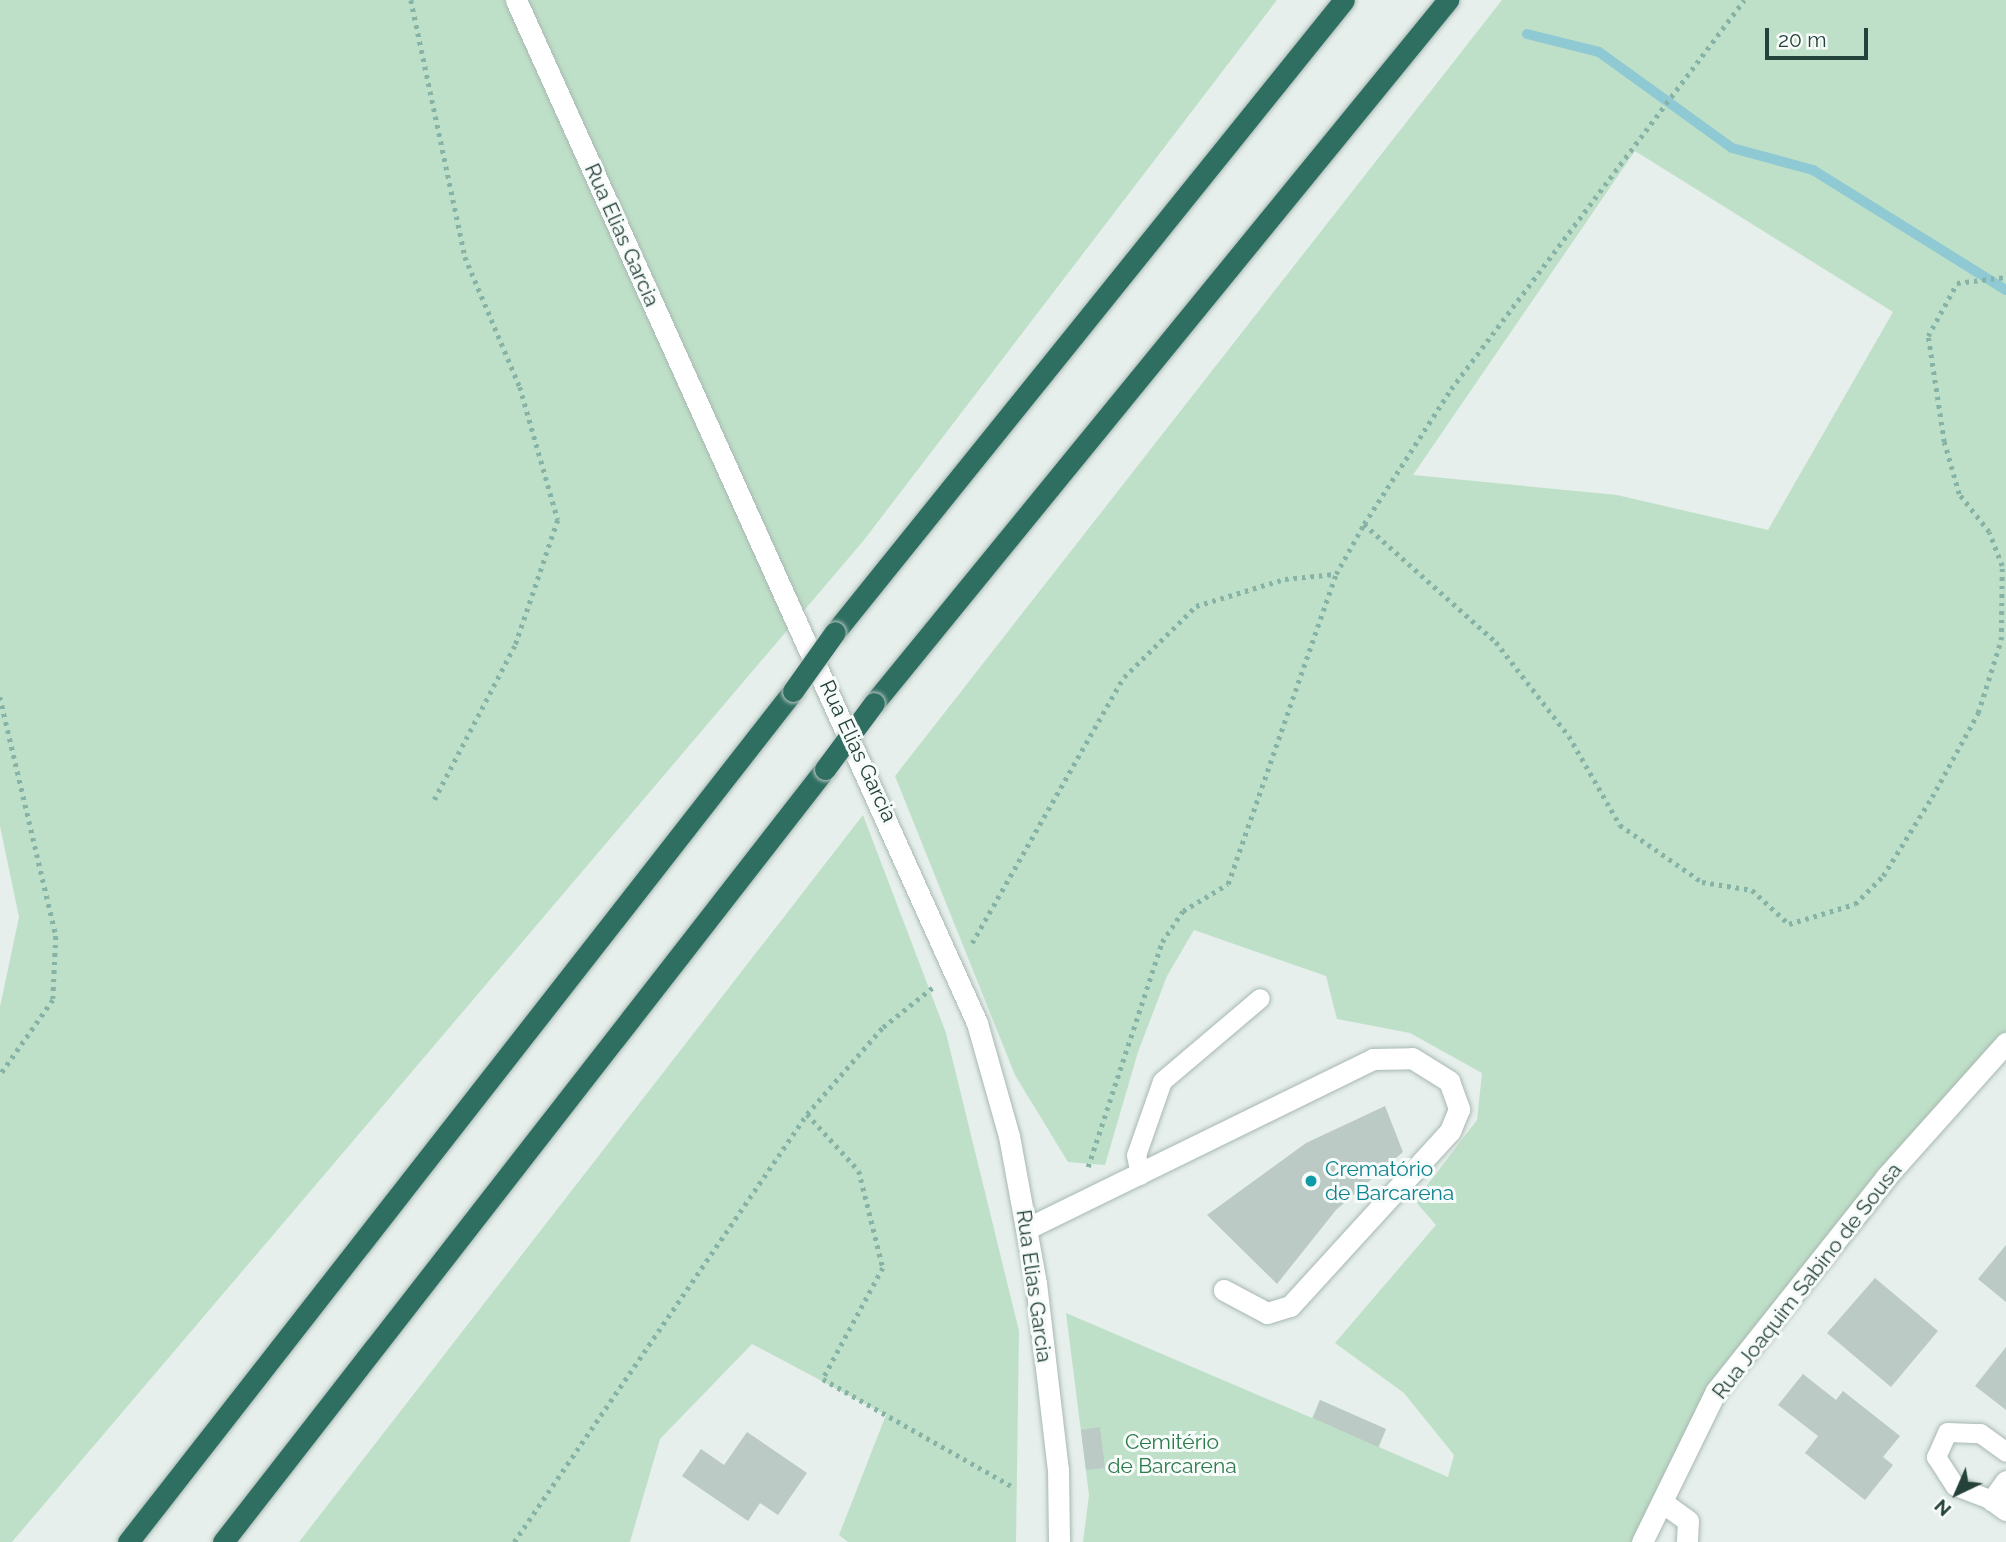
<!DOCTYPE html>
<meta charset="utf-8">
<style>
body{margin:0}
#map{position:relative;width:2006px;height:1542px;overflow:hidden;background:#e6efeb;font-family:Raleway,sans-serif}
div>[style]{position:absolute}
.green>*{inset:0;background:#bfe0c8}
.stream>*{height:10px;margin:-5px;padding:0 5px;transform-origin:5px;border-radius:5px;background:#8ec9d4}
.building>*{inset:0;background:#bbcac4}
.path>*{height:4.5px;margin-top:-2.25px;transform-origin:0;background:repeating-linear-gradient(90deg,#86b3a5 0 3.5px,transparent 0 8.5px)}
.roads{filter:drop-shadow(0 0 2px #a8b8b2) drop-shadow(0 0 2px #a8b8b2)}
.lane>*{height:19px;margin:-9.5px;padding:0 9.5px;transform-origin:9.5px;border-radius:9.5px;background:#fff}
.street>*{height:21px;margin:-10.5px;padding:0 10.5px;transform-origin:10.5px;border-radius:10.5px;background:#fff}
.secondary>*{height:21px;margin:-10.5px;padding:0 10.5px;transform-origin:10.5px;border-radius:10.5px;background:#fff}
.highway>*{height:21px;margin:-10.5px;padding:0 10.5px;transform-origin:10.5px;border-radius:10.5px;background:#2f6f62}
.bridges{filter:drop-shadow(0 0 2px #c2cac8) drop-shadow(0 0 2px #c2cac8)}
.highway-bridge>*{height:21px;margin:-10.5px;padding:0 10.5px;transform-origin:10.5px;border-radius:10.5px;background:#2f6f62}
.dots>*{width:19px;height:19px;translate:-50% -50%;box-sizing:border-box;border:4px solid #f7fbf9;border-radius:50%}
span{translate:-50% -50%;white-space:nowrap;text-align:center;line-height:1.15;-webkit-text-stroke:6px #f7fbf9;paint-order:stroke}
.street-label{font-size:21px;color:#24423a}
.culture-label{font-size:21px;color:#0d838f}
.left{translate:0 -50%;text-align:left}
.park-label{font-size:21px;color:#2d7a4b}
.north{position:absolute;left:1922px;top:1458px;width:70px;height:70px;-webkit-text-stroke:5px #f7fbf9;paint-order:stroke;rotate:224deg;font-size:19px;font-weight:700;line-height:28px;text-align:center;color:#24423a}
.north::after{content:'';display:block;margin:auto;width:24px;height:32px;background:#24423a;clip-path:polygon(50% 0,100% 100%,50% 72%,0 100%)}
.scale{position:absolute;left:1765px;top:28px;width:103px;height:32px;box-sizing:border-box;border:4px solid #24423a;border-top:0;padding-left:9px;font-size:21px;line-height:24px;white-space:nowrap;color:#24423a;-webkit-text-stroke:5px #f7fbf9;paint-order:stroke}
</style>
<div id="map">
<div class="green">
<i style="clip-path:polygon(0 0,1277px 0,864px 540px,12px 1542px,0 1542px,0 1007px,19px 917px,0 826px)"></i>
<i style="clip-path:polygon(evenodd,1502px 0,2006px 0,2006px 1043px,1716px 1391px,1642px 1542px,1083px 1542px,1089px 1495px,1066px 1313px,1312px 1418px,1320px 1400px,1386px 1429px,1379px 1447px,1448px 1477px,1454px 1455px,1404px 1393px,1335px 1343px,1436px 1225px,1415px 1201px,1477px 1120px,1482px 1073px,1410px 1033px,1337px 1019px,1326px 976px,1194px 930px,1167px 976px,1138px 1052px,1105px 1165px,1068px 1162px,1015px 1075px,895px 776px,1502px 0,1635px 151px,1893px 312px,1768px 530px,1617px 495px,1413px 475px,1635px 151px)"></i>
<i style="clip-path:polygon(863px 815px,946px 1033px,1019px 1331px,1016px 1542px,848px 1542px,839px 1535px,886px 1415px,752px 1344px,660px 1439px,630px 1542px,299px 1542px)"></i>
</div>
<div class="stream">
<i style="left:1527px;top:34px;width:74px;rotate:14deg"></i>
<i style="left:1599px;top:52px;width:164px;rotate:35.8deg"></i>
<i style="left:1732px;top:148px;width:84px;rotate:15.2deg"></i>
<i style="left:1813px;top:170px;width:227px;rotate:31.9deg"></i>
</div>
<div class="building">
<i style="clip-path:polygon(1385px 1106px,1403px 1152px,1336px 1210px,1277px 1284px,1207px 1215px,1306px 1143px)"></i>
<i style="clip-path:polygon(2006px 1245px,2006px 1302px,1978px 1279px)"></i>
<i style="clip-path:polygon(1875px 1278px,1938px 1331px,1891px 1387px,1827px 1333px)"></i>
<i style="clip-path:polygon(2006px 1347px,2006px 1410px,1975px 1386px)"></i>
<i style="clip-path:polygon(1803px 1374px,1836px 1400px,1843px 1391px,1900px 1436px,1883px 1457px,1893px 1465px,1865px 1500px,1805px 1453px,1818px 1436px,1778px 1405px)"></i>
<i style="clip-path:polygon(1320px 1400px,1386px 1429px,1378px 1447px,1313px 1418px)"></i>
<i style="clip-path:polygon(1100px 1427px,1105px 1468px,1086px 1470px,1081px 1430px)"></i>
<i style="clip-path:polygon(747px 1432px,807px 1473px,778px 1515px,760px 1503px,748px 1521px,682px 1476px,701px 1449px,724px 1465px)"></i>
</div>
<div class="path">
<i style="left:411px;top:0;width:263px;rotate:78.1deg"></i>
<i style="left:465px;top:257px;width:141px;rotate:67.1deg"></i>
<i style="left:520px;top:387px;width:138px;rotate:74.1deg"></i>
<i style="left:558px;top:520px;width:133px;rotate:108.8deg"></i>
<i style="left:515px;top:646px;width:177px;rotate:117.6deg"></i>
<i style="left:1364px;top:524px;width:161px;rotate:-57.2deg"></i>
<i style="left:1451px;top:389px;width:487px;rotate:-53deg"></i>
<i style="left:0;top:697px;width:245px;rotate:76.8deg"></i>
<i style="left:56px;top:936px;width:64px;rotate:92.7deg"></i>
<i style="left:53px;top:1000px;width:92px;rotate:125.2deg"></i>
<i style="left:972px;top:943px;width:306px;rotate:-60.3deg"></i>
<i style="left:1124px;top:677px;width:101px;rotate:-44.6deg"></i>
<i style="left:1196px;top:606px;width:93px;rotate:-16.9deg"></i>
<i style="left:1285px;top:579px;width:50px;rotate:-5.7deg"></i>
<i style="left:807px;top:1114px;width:116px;rotate:-48.9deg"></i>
<i style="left:883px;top:1027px;width:63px;rotate:-38.5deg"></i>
<i style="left:1088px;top:1167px;width:237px;rotate:-71.8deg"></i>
<i style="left:1162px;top:942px;width:37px;rotate:-56deg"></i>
<i style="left:1183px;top:911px;width:52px;rotate:-31deg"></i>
<i style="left:1228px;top:884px;width:328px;rotate:-70.8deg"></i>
<i style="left:1336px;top:574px;width:57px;rotate:-60.8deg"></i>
<i style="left:1364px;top:524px;width:177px;rotate:41.8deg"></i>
<i style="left:1496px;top:642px;width:119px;rotate:52.2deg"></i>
<i style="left:1569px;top:736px;width:103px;rotate:60.2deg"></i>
<i style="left:1620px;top:825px;width:100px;rotate:34.8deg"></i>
<i style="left:1702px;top:882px;width:51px;rotate:9.1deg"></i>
<i style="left:1752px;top:890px;width:50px;rotate:42.6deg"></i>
<i style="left:1789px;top:924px;width:69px;rotate:-16.9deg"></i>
<i style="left:1855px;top:904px;width:40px;rotate:-45deg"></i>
<i style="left:1883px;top:876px;width:93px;rotate:-58.2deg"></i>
<i style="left:1932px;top:797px;width:96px;rotate:-61.3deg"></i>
<i style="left:1978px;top:713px;width:77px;rotate:-72.5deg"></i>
<i style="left:2001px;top:640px;width:74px;rotate:-89.2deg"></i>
<i style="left:2002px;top:566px;width:36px;rotate:-111deg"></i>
<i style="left:1989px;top:532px;width:48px;rotate:-128.3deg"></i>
<i style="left:1959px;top:494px;width:54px;rotate:-106.1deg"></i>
<i style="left:1944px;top:442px;width:107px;rotate:-98.6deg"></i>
<i style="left:1928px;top:336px;width:60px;rotate:-61.3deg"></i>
<i style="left:1957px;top:283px;width:49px;rotate:-7deg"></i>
<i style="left:514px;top:1542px;width:519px;rotate:-55.61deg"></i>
<i style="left:807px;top:1114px;width:77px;rotate:47.6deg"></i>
<i style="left:859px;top:1171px;width:100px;rotate:76.1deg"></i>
<i style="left:883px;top:1268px;width:126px;rotate:118.4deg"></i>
<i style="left:823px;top:1379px;width:219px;rotate:29.6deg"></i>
</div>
<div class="roads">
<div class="lane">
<i style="left:1140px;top:1175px;width:20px;rotate:-101deg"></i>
<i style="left:1136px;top:1155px;width:78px;rotate:-70.6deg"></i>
<i style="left:1162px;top:1081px;width:128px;rotate:-40.3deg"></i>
<i style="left:1992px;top:1500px;width:40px;rotate:-159deg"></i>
<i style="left:1955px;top:1486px;width:35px;rotate:-123deg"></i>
<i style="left:1936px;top:1457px;width:27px;rotate:-66deg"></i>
<i style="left:1947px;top:1432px;width:33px;rotate:2deg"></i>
<i style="left:1980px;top:1433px;width:32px;rotate:36deg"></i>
</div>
<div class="street">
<i style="left:1028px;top:1228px;width:384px;rotate:-26.1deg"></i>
<i style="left:1373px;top:1059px;width:39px;rotate:-1deg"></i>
<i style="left:1412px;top:1058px;width:44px;rotate:31.9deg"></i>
<i style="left:1449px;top:1081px;width:30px;rotate:70deg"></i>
<i style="left:1459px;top:1109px;width:24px;rotate:112deg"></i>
<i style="left:1450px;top:1131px;width:237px;rotate:132.4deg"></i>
<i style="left:1290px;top:1306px;width:24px;rotate:163deg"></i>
<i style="left:1267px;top:1313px;width:49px;rotate:-151.9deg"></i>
<i style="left:2006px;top:1481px;width:24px;rotate:126deg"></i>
<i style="left:1992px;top:1500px;width:17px;rotate:36deg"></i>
<i style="left:1662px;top:1502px;width:32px;rotate:36deg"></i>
<i style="left:1688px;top:1521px;width:21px;rotate:93deg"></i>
</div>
<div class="secondary">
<i style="left:516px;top:0;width:1122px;rotate:65.74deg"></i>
<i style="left:977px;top:1023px;width:117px;rotate:74.2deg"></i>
<i style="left:1009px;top:1136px;width:149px;rotate:79.6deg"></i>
<i style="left:1036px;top:1283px;width:187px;rotate:83.3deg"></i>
<i style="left:1058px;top:1469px;width:73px;rotate:89.2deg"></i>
<i style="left:1642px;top:1542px;width:168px;rotate:-63.9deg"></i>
<i style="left:1716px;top:1391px;width:273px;rotate:-51.5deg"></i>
<i style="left:1886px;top:1177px;width:180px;rotate:-48.2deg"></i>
</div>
<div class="highway">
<i style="left:835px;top:632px;width:811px;rotate:-51.15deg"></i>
<i style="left:874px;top:703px;width:908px;rotate:-50.77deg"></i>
<i style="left:128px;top:1542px;width:1080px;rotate:-51.99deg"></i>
<i style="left:223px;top:1542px;width:980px;rotate:-52.09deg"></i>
</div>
</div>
<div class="bridges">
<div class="highway-bridge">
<i style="left:793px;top:691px;width:72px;rotate:-54.6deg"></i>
<i style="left:825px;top:769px;width:82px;rotate:-53.4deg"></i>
</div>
</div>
<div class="dots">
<i style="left:1311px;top:1181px;background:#0f9aa8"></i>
</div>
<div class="street-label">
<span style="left:622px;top:235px;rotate:66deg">Rua Elias Garcia</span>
<span style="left:858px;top:751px;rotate:65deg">Rua Elias Garcia</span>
<span style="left:1807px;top:1281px;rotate:-52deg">Rua Joaquim Sabino de Sousa</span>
<span style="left:1034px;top:1286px;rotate:82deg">Rua Elias Garcia</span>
</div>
<div class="culture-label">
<span class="left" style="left:1325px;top:1181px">Crematório<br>de Barcarena</span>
</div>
<div class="park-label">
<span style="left:1172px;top:1454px">Cemitério<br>de Barcarena</span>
</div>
<div class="north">N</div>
<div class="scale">20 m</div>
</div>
